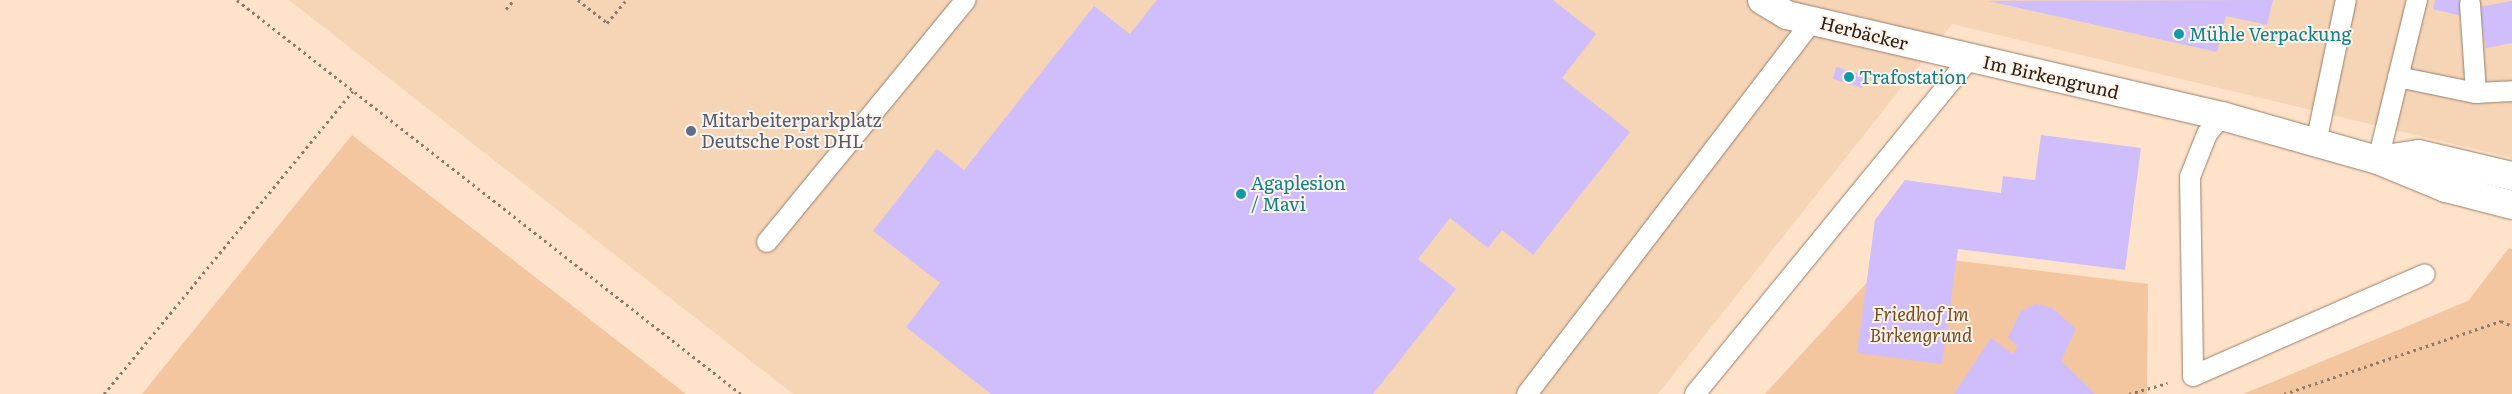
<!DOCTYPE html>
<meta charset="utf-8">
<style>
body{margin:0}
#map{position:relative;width:2512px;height:394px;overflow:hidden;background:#ffe2ca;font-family:Literata,serif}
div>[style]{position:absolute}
.built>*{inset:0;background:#f6d4b6}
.green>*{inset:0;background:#f4c69f}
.building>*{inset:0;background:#cfbefb}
.path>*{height:3px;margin-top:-1.5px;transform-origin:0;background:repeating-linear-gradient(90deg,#8d7a6a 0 2.5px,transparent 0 6.5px)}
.roads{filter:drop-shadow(0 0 1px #997f69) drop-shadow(0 0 1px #997f69)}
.lane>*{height:20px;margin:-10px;padding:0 10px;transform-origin:10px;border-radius:10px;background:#fff}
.street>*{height:28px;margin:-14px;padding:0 14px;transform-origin:14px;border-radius:14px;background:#fff}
.dots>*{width:14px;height:14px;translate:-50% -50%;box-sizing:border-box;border:2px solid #fff3e9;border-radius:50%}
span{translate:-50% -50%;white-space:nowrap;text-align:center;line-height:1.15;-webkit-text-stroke:4px #fff3e9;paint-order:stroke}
.street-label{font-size:18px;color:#2b2017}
.culture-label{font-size:18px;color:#0d838f}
.left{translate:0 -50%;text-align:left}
.service-label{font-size:18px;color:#4e5e75}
.park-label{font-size:18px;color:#774b21;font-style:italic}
</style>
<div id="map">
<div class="built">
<i style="clip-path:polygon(289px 0,2512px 0,2512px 158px,1952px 24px,1658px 394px,793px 394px)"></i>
</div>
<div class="green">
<i style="clip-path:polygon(352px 135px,686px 394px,142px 394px)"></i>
<i style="clip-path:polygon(2509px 248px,2512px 249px,2512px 394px,2243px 394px,2468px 301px)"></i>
<i style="clip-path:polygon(1894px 253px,2148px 284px,2147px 394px,1765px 394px)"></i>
</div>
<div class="building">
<i style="clip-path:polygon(1157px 0,1553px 0,1596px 34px,1562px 78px,1630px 132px,1533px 255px,1502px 230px,1488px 248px,1450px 218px,1418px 259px,1456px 289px,1373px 394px,991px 394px,906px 327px,940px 283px,873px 231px,937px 149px,964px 170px,1094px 6px,1130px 34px)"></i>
<i style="clip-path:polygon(2273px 0,2267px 25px,2226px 16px,2217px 52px,1988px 1px)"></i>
<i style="clip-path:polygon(2435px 0,2465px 0,2461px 16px,2433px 9px)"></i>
<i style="clip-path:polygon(2512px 1px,2512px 43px,2486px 48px,2479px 7px)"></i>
<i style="clip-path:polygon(1836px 67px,1866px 76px,1862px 88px,1833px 79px)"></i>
<i style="clip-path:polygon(2041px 135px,2141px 148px,2125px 270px,1958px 249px,1942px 364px,1857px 353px,1875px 220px,1905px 180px,2001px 193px,2003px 176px,2035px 180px)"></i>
<i style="clip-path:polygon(2036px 304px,2052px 308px,2076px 329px,2061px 361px,2095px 394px,1954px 394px,1991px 338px,2013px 354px,2018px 346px,2008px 338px,2021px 311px)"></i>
</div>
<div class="path">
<i style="left:237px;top:0;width:640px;rotate:38.02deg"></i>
<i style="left:578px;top:0;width:37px;rotate:38deg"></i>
<i style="left:607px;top:23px;width:30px;rotate:-50deg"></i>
<i style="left:506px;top:9px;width:12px;rotate:-48deg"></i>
<i style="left:104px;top:394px;width:392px;rotate:-50.6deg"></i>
<i style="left:2129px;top:394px;width:40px;rotate:-16deg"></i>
<i style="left:2284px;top:394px;width:229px;rotate:-18.6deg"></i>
<i style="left:2501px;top:321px;width:12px;rotate:24deg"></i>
</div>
<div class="roads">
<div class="lane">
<i style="left:2470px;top:4px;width:89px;rotate:86.1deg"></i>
<i style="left:2398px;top:77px;width:80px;rotate:11.6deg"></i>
<i style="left:2476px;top:93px;width:36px;rotate:-3deg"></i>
<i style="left:2222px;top:116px;width:23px;rotate:130deg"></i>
<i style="left:2207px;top:134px;width:46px;rotate:111.6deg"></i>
<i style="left:2190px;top:177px;width:199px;rotate:89.1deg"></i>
<i style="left:2193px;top:376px;width:253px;rotate:-23.7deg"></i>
<i style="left:2316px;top:143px;width:146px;rotate:-78.2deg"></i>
<i style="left:2378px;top:160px;width:165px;rotate:-76.3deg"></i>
<i style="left:767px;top:242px;width:313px;rotate:-50.6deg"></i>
<i style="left:1527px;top:394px;width:471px;rotate:-52.6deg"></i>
<i style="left:1695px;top:394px;width:434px;rotate:-50.7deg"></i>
</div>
<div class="street">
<i style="left:1762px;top:0;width:29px;rotate:31deg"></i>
<i style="left:1787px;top:15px;width:447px;rotate:13.1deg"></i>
<i style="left:2222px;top:116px;width:162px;rotate:15.8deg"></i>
<i style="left:2378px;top:160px;width:74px;rotate:22.4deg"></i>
<i style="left:2446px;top:188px;width:68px;rotate:14.4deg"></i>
<i style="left:2378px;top:160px;width:41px;rotate:-8.3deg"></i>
<i style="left:2419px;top:154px;width:96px;rotate:13.3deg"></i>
</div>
</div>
<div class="dots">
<i style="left:2179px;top:34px;background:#0f9aa8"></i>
<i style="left:1849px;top:77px;background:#0f9aa8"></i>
<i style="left:691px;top:131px;background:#5c6f8a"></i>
<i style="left:1241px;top:194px;background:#0f9aa8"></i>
</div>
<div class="street-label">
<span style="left:1864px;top:33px;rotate:14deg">Herbäcker</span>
<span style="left:2051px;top:77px;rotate:13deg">Im Birkengrund</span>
</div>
<div class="culture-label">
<span class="left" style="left:2189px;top:34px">Mühle Verpackung</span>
<span class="left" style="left:1859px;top:77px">Trafostation</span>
<span class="left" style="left:1251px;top:194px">Agaplesion<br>/ Mavi</span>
</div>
<div class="service-label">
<span class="left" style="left:701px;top:131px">Mitarbeiterparkplatz<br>Deutsche Post DHL</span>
</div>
<div class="park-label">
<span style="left:1921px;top:325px">Friedhof Im<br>Birkengrund</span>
</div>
</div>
